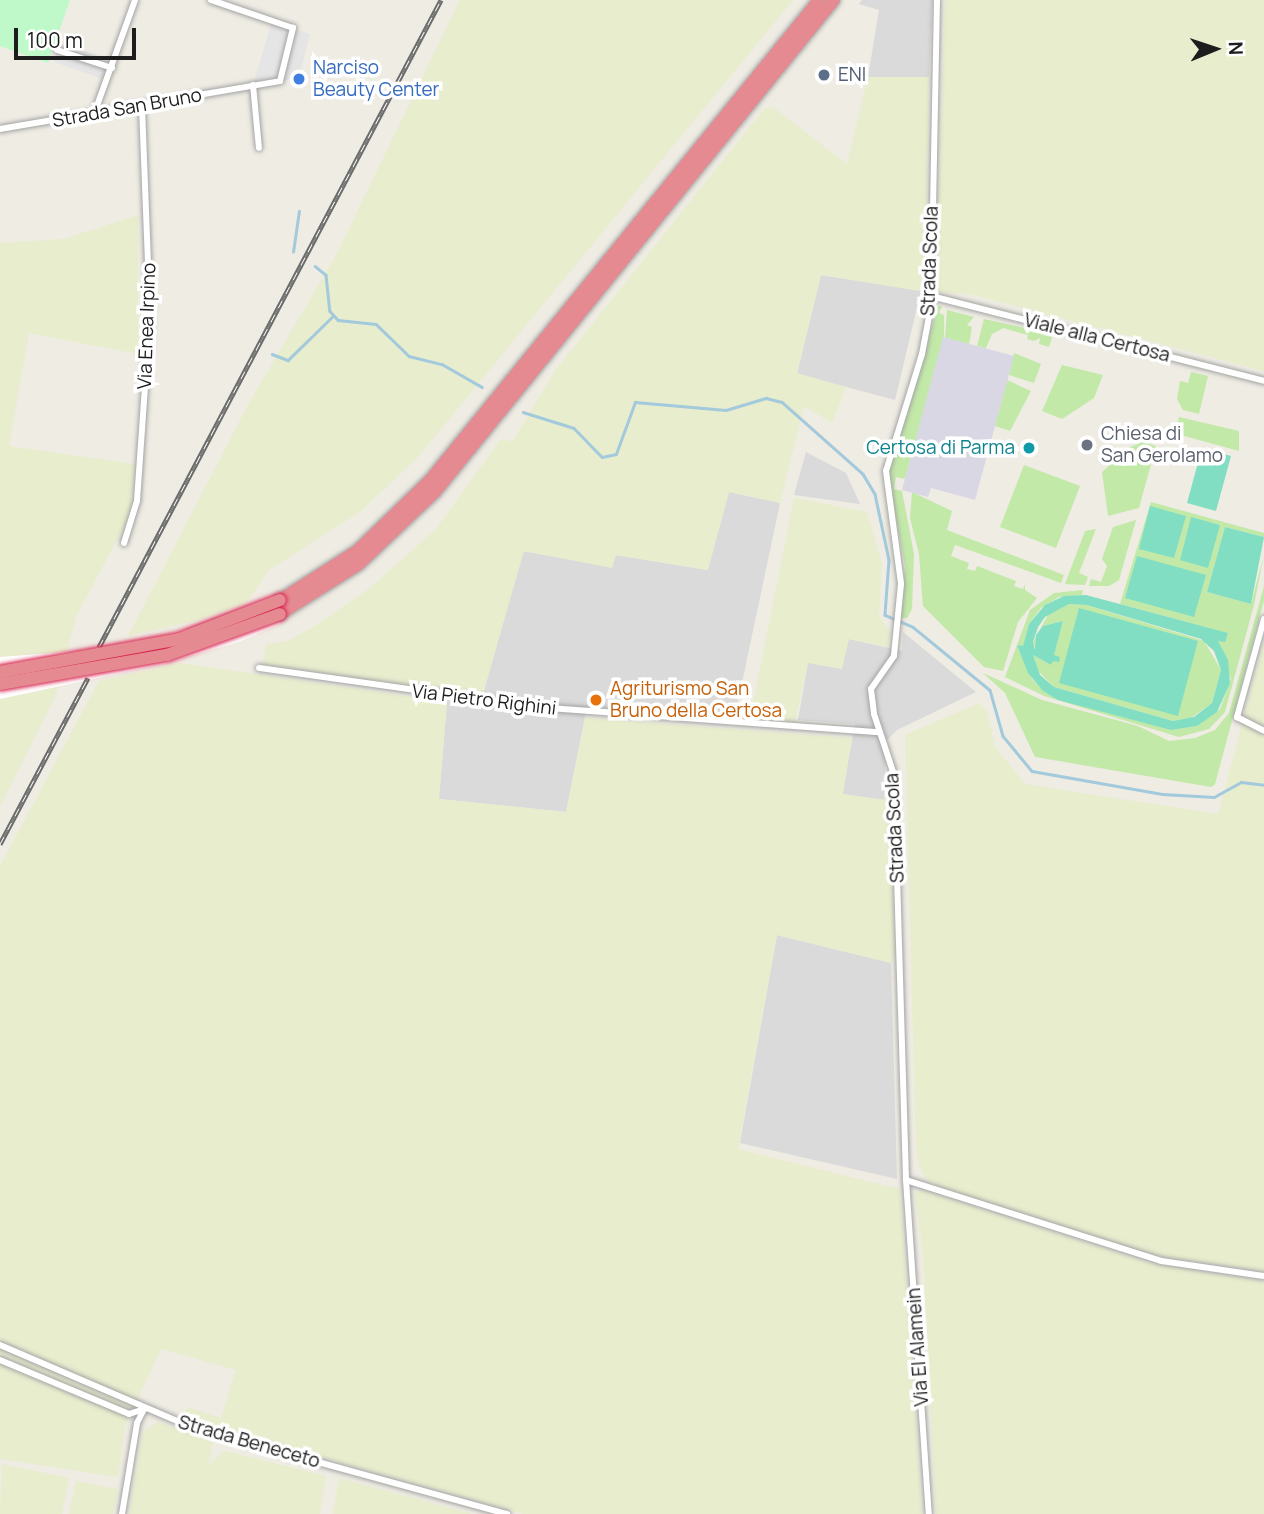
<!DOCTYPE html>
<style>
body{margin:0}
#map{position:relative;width:1264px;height:1514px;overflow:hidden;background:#eeece3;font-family:Manrope,sans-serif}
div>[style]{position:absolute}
.residential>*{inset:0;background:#dbdada}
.farmland>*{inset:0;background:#e8edce}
.grass>*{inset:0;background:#c2e9a8}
.park>*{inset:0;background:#bff9ca}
.pitch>*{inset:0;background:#81dec3}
.parking>*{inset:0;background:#e5e5e5}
.plaza>*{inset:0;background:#d9d7e4}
.pier>*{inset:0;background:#fff}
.stream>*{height:2.5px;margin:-1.25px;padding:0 1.25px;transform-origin:1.25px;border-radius:1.25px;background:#a3c9dc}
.roads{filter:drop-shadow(0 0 2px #a4a4a4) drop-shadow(0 0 2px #a4a4a4)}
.street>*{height:6px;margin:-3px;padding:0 3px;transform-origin:3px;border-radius:3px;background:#fff}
.highway>*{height:12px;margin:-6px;padding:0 6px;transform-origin:6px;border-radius:6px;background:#e68a92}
.rail>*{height:5px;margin-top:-2.5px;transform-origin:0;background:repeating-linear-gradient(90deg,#fff 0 8px,#6b6b6b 0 16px);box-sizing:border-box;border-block:2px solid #6b6b6b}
.bridges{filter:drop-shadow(0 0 2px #d82450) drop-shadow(0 0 2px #d82450)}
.highway-bridge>*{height:12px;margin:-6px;padding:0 6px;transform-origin:6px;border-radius:6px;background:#e68a92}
.dots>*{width:19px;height:19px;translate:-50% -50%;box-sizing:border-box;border:4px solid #fff;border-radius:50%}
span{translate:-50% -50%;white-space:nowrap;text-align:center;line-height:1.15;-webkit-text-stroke:7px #fff;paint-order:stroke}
.shop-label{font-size:19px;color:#366cbe}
.left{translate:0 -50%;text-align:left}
.service-label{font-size:19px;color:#4e5e75}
.street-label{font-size:19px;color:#1d1d1d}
.worship-label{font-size:19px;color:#5b616d}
.culture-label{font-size:19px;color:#0d838f}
.right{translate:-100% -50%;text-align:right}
.food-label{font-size:19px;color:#c56008}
.north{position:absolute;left:1180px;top:14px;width:70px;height:70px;-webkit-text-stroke:5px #fff;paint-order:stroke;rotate:88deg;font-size:19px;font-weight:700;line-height:28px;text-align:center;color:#1d1d1d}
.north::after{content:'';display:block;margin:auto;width:24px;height:32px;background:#1d1d1d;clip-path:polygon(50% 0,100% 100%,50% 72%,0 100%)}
.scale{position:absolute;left:14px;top:28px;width:122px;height:32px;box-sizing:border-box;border:4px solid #1d1d1d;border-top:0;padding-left:9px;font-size:21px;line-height:24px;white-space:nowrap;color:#1d1d1d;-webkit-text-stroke:5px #fff;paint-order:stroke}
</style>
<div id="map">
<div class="residential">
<i style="clip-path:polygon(862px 0,932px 0,929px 77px,868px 77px,879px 10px,859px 4px)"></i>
<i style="clip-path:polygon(821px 275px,921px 291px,895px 400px,797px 374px)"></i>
<i style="clip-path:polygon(806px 452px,846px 473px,860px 504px,794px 495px)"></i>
<i style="clip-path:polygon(729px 492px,780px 503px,735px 716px,587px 707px,566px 812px,439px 799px,447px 702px,480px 705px,523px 551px,611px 567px,616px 555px,707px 570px)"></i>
<i style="clip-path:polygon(903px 632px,976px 692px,897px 730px,885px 742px,885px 800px,842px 794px,855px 724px,798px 720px,808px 662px,849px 639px,902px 651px)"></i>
<i style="clip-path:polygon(777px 935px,891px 963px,897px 1179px,740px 1143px)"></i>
</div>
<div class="farmland">
<i style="clip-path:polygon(460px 0,793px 0,418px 457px,360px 512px,269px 570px,246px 603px,199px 620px,128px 636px,249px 403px,336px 255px)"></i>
<i style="clip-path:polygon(945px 0,1264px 0,1264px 371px,969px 294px,936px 292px)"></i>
<i style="clip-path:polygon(868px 77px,929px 77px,925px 286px,921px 291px,821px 275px,797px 373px,846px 387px,832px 423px,804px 406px,780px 503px,729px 492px,708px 570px,616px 555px,612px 568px,524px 551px,482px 697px,263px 665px,266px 644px,288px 641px,316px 625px,370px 588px,436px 529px,500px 440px,513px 441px,554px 372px,764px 109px,773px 107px,847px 164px)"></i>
<i style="clip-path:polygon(138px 215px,138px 354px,29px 333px,9px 446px,135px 464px,130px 515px,76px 617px,55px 697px,0 806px,0 243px,64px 239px)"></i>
<i style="clip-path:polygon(794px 498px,867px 512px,882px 564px,879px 616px,890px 632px,887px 647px,849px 639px,842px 669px,808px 663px,795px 722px,750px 719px)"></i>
<i style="clip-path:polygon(1264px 642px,1264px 1271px,1151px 1255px,954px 1193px,928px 1181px,920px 1168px,916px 1151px,905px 735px,979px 703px,987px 711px,995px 747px,1025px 784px,1218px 814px)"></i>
<i style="clip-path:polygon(180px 663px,447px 702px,439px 799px,566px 812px,585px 718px,852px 738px,843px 794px,884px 800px,885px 785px,890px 786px,895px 955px,891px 963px,777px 935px,738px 1149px,900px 1189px,922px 1514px,523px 1514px,182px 1418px,188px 1407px,221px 1418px,236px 1370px,161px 1349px,125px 1427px,118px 1477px,0 1459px,0 866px,99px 681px)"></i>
<i style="clip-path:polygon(923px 1190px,1152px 1264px,1264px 1281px,1264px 1514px,936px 1514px,923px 1254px,915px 1193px)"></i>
<i style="clip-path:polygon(158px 1422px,213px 1441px,209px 1464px,225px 1451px,326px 1476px,320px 1514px,129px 1514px,143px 1432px)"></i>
<i style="clip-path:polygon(2px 1464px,69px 1478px,62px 1514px,0 1514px)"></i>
<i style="clip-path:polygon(339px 1478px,472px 1514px,333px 1514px)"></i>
<i style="clip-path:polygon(76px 1481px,118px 1489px,113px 1514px,69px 1514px)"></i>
</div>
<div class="grass">
<i style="clip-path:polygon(938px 306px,942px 306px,939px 313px,944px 315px,944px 337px,905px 479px,896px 477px,894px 489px,902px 491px,914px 554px,912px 609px,907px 618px,901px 618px,905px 566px,888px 476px)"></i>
<i style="clip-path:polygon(947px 310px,974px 317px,967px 325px,972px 327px,969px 344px,945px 338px)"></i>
<i style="clip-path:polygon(984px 319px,1053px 334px,1049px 347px,1039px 344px,1040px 338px,1034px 341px,1027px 339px,1028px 335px,1003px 328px,992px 334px,986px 348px,977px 346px)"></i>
<i style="clip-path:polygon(1014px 353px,1041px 364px,1034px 383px,1009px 375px)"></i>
<i style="clip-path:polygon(1062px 365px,1103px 375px,1094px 398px,1062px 419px,1042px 411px)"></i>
<i style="clip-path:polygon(1191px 372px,1208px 376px,1199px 414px,1183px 410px,1177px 399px,1180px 381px,1188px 383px)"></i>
<i style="clip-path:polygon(1007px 380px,1031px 391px,1010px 431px,995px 426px)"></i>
<i style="clip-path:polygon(1179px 417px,1239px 431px,1239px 451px,1166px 431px,1169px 426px,1176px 427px)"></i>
<i style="clip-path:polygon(1143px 442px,1156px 446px,1139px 508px,1108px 516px,1102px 472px,1128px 448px)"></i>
<i style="clip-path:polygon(1024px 465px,1080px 486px,1056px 548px,1000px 527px)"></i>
<i style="clip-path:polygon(912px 492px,952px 511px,947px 530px,1064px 575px,1061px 583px,955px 545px,951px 556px,969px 563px,967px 569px,975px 571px,977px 566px,1016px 581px,1014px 586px,1023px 589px,1025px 584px,1025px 590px,1037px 598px,1018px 622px,1003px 671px,984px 667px,923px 606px,919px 554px,910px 518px)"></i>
<i style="clip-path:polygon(evenodd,1151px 502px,1264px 533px,1264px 537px,1225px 527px,1207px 592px,1251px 604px,1264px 555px,1254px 605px,1225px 712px,1209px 729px,1179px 737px,1044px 696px,1005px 677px,1030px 610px,1054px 593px,1083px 590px,1082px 595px,1059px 597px,1041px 608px,1029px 624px,1023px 647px,1017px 645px,1032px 679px,1046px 693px,1171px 730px,1197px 726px,1220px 709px,1231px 679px,1217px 640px,1227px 633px,1120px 604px,1151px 502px,1191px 518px,1220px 525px,1180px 560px,1191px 518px)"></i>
<i style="clip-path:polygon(1136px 520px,1119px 580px,1109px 586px,1089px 586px,1091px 579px,1101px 582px,1107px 566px,1102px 559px,1113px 527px)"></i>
<i style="clip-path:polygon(1096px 529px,1079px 573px,1088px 577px,1085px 585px,1065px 584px,1085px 531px)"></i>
<i style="clip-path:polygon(1264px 586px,1264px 601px,1215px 784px,1211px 787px,1035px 757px,1005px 693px,983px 673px,1042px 700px,1138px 726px,1169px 741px,1195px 738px,1215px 730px,1229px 713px)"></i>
<i style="clip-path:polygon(1069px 604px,1087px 605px,1204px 641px,1221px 670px,1212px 703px,1191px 718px,1173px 721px,1054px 687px,1038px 671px,1033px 655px,1051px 665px,1063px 621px,1043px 626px,1036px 650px,1033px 642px,1048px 615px)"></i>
</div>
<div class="park">
<i style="clip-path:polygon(0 0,70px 0,48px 63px,0 46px)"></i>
</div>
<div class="pitch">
<i style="clip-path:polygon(1202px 448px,1231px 456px,1216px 511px,1187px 503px)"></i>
<i style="clip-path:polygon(1150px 506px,1186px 516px,1174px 558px,1139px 549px)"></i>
<i style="clip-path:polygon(1191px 517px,1220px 525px,1208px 568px,1180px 560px)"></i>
<i style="clip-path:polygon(1225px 527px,1264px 537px,1251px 604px,1207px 592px)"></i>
<i style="clip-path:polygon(1137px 556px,1206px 575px,1194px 617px,1125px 598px)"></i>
<i style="clip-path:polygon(evenodd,1086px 595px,1228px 633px,1225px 642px,1218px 641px,1228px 660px,1230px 683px,1217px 712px,1197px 726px,1171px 730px,1058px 700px,1043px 691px,1028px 673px,1017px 645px,1023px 646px,1029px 624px,1045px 605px,1064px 596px,1086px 595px,1069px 604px,1087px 605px,1201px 639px,1214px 651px,1221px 670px,1212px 703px,1194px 717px,1173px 721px,1054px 687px,1040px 675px,1033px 655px,1051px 665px,1053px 661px,1059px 662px,1060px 657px,1054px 655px,1063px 621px,1043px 626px,1036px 635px,1035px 650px,1033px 642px,1038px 627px,1045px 617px,1069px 604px)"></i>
<i style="clip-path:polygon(1079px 608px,1198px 641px,1178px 716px,1059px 683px)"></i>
</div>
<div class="parking">
<i style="clip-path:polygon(272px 21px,310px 34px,299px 78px,253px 85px)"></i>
<i style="clip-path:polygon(60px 43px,110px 59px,103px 79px,54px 62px)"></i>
</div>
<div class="plaza">
<i style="clip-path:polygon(943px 337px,1014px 356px,975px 500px,931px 488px,928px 497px,902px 490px)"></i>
</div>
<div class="pier">
<i style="clip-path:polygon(281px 591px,280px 624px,239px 642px,164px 664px,0 699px,0 657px,77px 651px,159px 636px,200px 625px)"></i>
</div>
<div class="stream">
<i style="left:293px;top:252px;width:41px;rotate:-81.7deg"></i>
<i style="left:315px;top:266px;width:14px;rotate:39deg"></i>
<i style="left:326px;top:275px;width:36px;rotate:84deg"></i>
<i style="left:330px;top:311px;width:12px;rotate:48deg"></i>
<i style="left:338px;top:320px;width:38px;rotate:6deg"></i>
<i style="left:376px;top:324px;width:46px;rotate:44.1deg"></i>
<i style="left:409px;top:356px;width:34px;rotate:14deg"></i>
<i style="left:442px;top:364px;width:46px;rotate:29.9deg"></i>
<i style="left:272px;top:354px;width:17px;rotate:21deg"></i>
<i style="left:288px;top:360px;width:63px;rotate:-44.4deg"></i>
<i style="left:523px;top:412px;width:53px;rotate:17.4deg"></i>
<i style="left:574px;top:428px;width:40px;rotate:46deg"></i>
<i style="left:602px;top:457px;width:14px;rotate:-12deg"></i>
<i style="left:616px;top:454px;width:55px;rotate:-69.9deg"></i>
<i style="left:635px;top:402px;width:91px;rotate:5deg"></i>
<i style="left:726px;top:410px;width:42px;rotate:-16.7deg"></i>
<i style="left:766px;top:398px;width:16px;rotate:14deg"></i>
<i style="left:782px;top:402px;width:108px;rotate:41.6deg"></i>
<i style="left:863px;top:474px;width:23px;rotate:59deg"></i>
<i style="left:875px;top:494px;width:67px;rotate:78deg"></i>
<i style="left:889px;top:560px;width:55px;rotate:94.2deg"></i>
<i style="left:885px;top:615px;width:30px;rotate:23deg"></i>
<i style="left:913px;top:627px;width:99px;rotate:39.3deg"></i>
<i style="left:990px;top:690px;width:48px;rotate:74.2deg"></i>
<i style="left:1003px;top:736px;width:45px;rotate:50.4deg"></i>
<i style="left:1032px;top:771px;width:132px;rotate:10deg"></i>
<i style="left:1162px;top:794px;width:52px;rotate:3.3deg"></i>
<i style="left:1214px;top:797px;width:31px;rotate:-29deg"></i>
<i style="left:1241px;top:782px;width:23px;rotate:7deg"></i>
</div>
<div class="roads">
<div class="street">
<i style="left:937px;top:0;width:306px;rotate:91.1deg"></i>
<i style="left:931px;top:306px;width:49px;rotate:100.6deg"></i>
<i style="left:922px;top:354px;width:122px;rotate:107.1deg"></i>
<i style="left:886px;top:471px;width:114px;rotate:82.4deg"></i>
<i style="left:901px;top:584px;width:72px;rotate:95.6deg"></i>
<i style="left:894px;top:656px;width:40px;rotate:124.9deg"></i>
<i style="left:871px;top:689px;width:25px;rotate:83deg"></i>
<i style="left:874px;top:714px;width:64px;rotate:71.8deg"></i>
<i style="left:894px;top:775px;width:405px;rotate:88.3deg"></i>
<i style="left:906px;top:1180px;width:268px;rotate:17.6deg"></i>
<i style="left:1161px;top:1261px;width:104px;rotate:8.3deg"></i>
<i style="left:57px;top:50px;width:58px;rotate:18.1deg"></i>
<i style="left:253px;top:85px;width:63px;rotate:84.6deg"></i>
<i style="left:94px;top:114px;width:121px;rotate:-70.2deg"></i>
<i style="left:0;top:129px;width:284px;rotate:-9.7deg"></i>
<i style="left:280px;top:81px;width:55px;rotate:-76.2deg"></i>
<i style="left:293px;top:28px;width:87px;rotate:-161.1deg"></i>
<i style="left:931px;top:296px;width:344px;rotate:14.3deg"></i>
<i style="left:124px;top:543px;width:44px;rotate:-72.8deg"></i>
<i style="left:137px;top:501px;width:186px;rotate:-86deg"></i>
<i style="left:150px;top:315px;width:209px;rotate:-92.2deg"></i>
<i style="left:1264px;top:619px;width:102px;rotate:105.4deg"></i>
<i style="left:1237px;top:717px;width:30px;rotate:27deg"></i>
<i style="left:259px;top:668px;width:279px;rotate:8deg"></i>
<i style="left:535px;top:707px;width:345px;rotate:4.2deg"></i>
<i style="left:906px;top:1180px;width:335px;rotate:86.1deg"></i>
<i style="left:0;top:1345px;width:208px;rotate:23.2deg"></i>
<i style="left:191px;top:1427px;width:328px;rotate:15.4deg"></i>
<i style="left:0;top:1360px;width:140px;rotate:22.7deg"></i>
<i style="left:129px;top:1414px;width:16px;rotate:-18deg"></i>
<i style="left:122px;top:1514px;width:92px;rotate:-80.6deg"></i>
<i style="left:137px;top:1423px;width:16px;rotate:-63deg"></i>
</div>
<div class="highway">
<i style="left:280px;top:600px;width:91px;rotate:-32.5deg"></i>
<i style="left:357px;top:551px;width:103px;rotate:-44.2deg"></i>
<i style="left:431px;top:479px;width:616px;rotate:-50.99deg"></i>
<i style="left:280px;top:614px;width:93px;rotate:-32.3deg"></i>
<i style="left:359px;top:564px;width:105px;rotate:-43.5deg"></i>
<i style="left:435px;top:492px;width:633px;rotate:-50.96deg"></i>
</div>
</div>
<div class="rail">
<i style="left:99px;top:647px;width:732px;rotate:-62.14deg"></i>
<i style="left:0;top:844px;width:188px;rotate:-62.1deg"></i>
</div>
<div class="bridges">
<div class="highway-bridge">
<i style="left:0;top:672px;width:182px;rotate:-10.4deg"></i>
<i style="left:179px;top:639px;width:108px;rotate:-21.1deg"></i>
<i style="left:0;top:684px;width:169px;rotate:-9.9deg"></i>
<i style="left:167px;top:655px;width:120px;rotate:-19.9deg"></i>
</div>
</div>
<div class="dots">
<i style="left:824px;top:75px;background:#5c6f8a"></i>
<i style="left:299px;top:79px;background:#3f7fe0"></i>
<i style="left:1087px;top:445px;background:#6b7280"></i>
<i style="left:1029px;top:448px;background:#0f9aa8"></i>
<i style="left:596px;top:700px;background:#e8710a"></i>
</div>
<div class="shop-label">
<span class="left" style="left:313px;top:79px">Narciso<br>Beauty Center</span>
</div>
<div class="service-label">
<span class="left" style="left:838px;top:75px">ENI</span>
</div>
<div class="street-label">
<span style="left:127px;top:108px;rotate:-10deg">Strada San Bruno</span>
<span style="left:930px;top:261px;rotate:-88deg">Strada Scola</span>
<span style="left:147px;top:326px;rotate:-88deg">Via Enea Irpino</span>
<span style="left:1097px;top:338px;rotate:14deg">Viale alla Certosa</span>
<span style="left:484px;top:700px;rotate:7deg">Via Pietro Righini</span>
<span style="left:895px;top:828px;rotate:-93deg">Strada Scola</span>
<span style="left:918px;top:1347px;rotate:-94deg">Via El Alamein</span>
<span style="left:249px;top:1442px;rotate:16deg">Strada Beneceto</span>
</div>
<div class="worship-label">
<span class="left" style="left:1101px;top:445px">Chiesa di<br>San Gerolamo</span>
</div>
<div class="culture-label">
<span class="right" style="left:1015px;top:448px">Certosa di Parma</span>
</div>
<div class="food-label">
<span class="left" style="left:610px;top:700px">Agriturismo San<br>Bruno della Certosa</span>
</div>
<div class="north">N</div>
<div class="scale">100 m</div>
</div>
